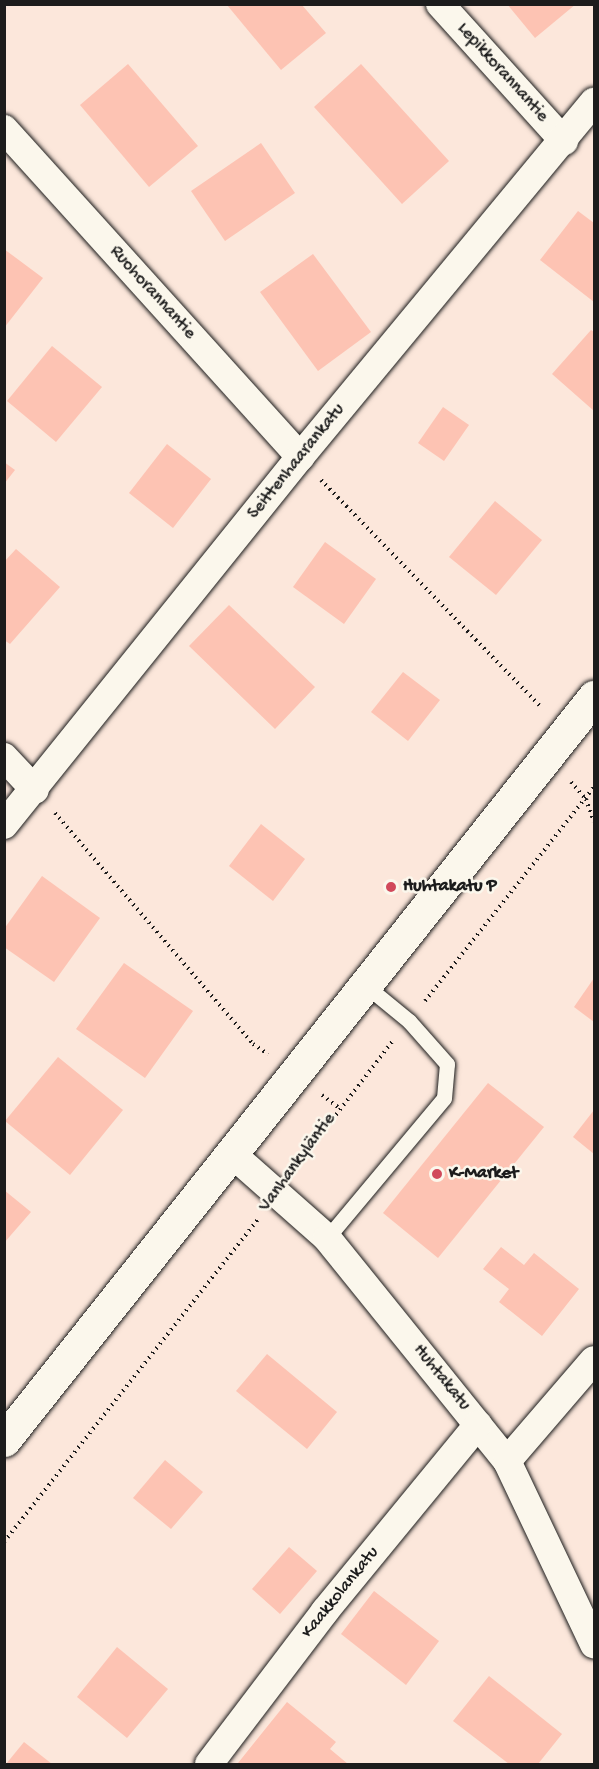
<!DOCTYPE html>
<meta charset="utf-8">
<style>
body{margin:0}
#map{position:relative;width:599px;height:1769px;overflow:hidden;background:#fce7db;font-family:"Gochi Hand",sans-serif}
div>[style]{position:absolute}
.building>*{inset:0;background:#fdc3b3}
.path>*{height:4px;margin-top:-2px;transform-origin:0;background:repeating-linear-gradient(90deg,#1c1c1c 0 1.5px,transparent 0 6px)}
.roads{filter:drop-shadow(0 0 2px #1c1c1c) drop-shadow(0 0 2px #1c1c1c)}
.lane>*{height:15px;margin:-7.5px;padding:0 7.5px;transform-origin:7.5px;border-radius:7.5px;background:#fbf7ec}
.street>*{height:28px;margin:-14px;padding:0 14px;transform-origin:14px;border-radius:14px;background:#fbf7ec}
.secondary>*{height:33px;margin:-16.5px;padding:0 16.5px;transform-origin:16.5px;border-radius:16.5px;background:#fbf7ec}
.dots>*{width:16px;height:16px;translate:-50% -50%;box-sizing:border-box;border:3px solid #fbf7ec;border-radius:50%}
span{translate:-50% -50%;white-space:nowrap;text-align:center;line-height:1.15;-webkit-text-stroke:5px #fbf7ec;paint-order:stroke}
.street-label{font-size:18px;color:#1c1c1c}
.poi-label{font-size:18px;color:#1c1c1c;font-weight:700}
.left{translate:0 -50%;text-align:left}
.frame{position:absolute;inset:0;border:6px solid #1c1c1c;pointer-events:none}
</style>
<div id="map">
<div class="building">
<i style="clip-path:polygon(507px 4px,576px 4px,535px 38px)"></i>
<i style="clip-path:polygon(227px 5px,302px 5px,326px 33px,281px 70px)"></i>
<i style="clip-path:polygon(128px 64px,198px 146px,149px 187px,80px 105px)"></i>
<i style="clip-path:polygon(361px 64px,449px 161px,402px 204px,314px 107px)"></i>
<i style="clip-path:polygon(261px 143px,295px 193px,225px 241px,191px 191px)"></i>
<i style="clip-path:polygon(578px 211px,594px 223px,594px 302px,540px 260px)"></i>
<i style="clip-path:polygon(4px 249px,43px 278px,4px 328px)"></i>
<i style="clip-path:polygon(313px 254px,371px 332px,318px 371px,260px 292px)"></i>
<i style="clip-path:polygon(591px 330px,594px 332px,594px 411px,552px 374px)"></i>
<i style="clip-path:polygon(52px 346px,102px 387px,56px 442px,7px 401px)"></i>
<i style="clip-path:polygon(443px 407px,469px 425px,444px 461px,418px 443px)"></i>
<i style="clip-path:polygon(167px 444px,211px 479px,173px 528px,129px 493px)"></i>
<i style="clip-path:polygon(4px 462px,15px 470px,4px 484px)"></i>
<i style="clip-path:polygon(495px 501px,542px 540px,496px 595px,449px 557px)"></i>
<i style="clip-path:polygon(325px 542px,376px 579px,344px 624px,293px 587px)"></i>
<i style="clip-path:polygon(16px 549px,60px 587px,10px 644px,4px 640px,4px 562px)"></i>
<i style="clip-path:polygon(229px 605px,315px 687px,275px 729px,189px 646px)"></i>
<i style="clip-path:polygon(403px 672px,440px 700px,408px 741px,371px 712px)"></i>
<i style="clip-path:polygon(261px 824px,305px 859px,273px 901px,229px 866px)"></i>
<i style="clip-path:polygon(42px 876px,100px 918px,54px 982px,4px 947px,4px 929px)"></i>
<i style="clip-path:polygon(124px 963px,193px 1011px,145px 1078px,76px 1029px)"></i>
<i style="clip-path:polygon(594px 978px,594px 1022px,574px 1007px)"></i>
<i style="clip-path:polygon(58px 1057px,123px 1110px,70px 1175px,5px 1121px)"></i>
<i style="clip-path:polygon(488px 1083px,544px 1127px,438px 1258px,383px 1213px)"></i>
<i style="clip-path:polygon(594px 1110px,594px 1154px,573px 1137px)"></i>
<i style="clip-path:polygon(4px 1190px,31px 1212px,4px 1243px)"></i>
<i style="clip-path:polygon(501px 1247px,524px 1265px,534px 1253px,579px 1289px,542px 1336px,499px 1302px,509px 1289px,483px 1269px)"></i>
<i style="clip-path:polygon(267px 1354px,337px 1412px,307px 1449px,236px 1391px)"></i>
<i style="clip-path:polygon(165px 1460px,203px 1492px,171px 1529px,133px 1498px)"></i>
<i style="clip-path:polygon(289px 1547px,317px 1571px,280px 1614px,252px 1589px)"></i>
<i style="clip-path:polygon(374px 1591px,439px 1641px,406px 1685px,341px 1634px)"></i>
<i style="clip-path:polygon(117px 1647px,168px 1689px,127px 1738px,77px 1697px)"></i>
<i style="clip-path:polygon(489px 1676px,562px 1734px,538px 1764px,509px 1764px,453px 1721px)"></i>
<i style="clip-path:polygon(287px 1702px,336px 1742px,330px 1749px,348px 1764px,238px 1763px)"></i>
<i style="clip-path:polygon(24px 1742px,52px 1764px,6px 1764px)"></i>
</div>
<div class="path">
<i style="left:321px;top:480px;width:316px;rotate:45.9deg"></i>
<i style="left:571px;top:782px;width:23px;rotate:49deg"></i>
<i style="left:586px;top:799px;width:24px;rotate:71deg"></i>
<i style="left:55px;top:813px;width:304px;rotate:49.4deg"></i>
<i style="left:253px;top:1044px;width:18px;rotate:34deg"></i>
<i style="left:425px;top:1001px;width:273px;rotate:-51.7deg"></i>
<i style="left:322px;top:1095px;width:20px;rotate:37deg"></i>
<i style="left:296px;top:1167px;width:158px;rotate:-52.5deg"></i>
<i style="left:4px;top:1542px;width:411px;rotate:-51.8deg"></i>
</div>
<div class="roads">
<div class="lane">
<i style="left:327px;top:1238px;width:182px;rotate:-50.1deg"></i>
<i style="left:444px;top:1098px;width:34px;rotate:-85deg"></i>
<i style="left:447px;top:1064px;width:57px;rotate:-131.5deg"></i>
<i style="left:409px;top:1021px;width:58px;rotate:-140.6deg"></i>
</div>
<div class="street">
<i style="left:440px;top:4px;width:185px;rotate:47.9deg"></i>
<i style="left:4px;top:129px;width:442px;rotate:47.9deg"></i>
<i style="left:4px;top:757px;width:45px;rotate:46.8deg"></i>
<i style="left:4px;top:825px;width:472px;rotate:-51.2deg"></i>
<i style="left:300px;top:457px;width:461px;rotate:-50.4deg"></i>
<i style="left:231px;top:1153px;width:128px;rotate:41.5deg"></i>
<i style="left:327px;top:1238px;width:287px;rotate:51.1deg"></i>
<i style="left:507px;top:1461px;width:203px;rotate:64.6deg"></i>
<i style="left:507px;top:1461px;width:133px;rotate:-49.3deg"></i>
<i style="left:209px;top:1764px;width:192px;rotate:-52.8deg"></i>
<i style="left:325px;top:1611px;width:241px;rotate:-50.6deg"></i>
</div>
<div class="secondary">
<i style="left:4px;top:1440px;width:949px;rotate:-51.55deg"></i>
</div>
</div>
<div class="dots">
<i style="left:391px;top:887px;background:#d1495b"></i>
<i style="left:437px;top:1174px;background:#d1495b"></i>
</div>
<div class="street-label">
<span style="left:502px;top:73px;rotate:48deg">Lepikkorannantie</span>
<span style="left:152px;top:293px;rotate:48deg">Ruohorannantie</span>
<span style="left:297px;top:462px;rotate:-51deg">Seittenhaarankatu</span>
<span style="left:298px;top:1163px;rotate:-54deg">Vanhankyläntie</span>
<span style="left:441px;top:1378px;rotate:51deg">Huhtakatu</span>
<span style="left:341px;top:1593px;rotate:-51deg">Kaakkolankatu</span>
</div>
<div class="poi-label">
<span class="left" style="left:403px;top:887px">Huhtakatu P</span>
<span class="left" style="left:449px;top:1174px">K-Market</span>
</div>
<div class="frame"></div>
</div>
